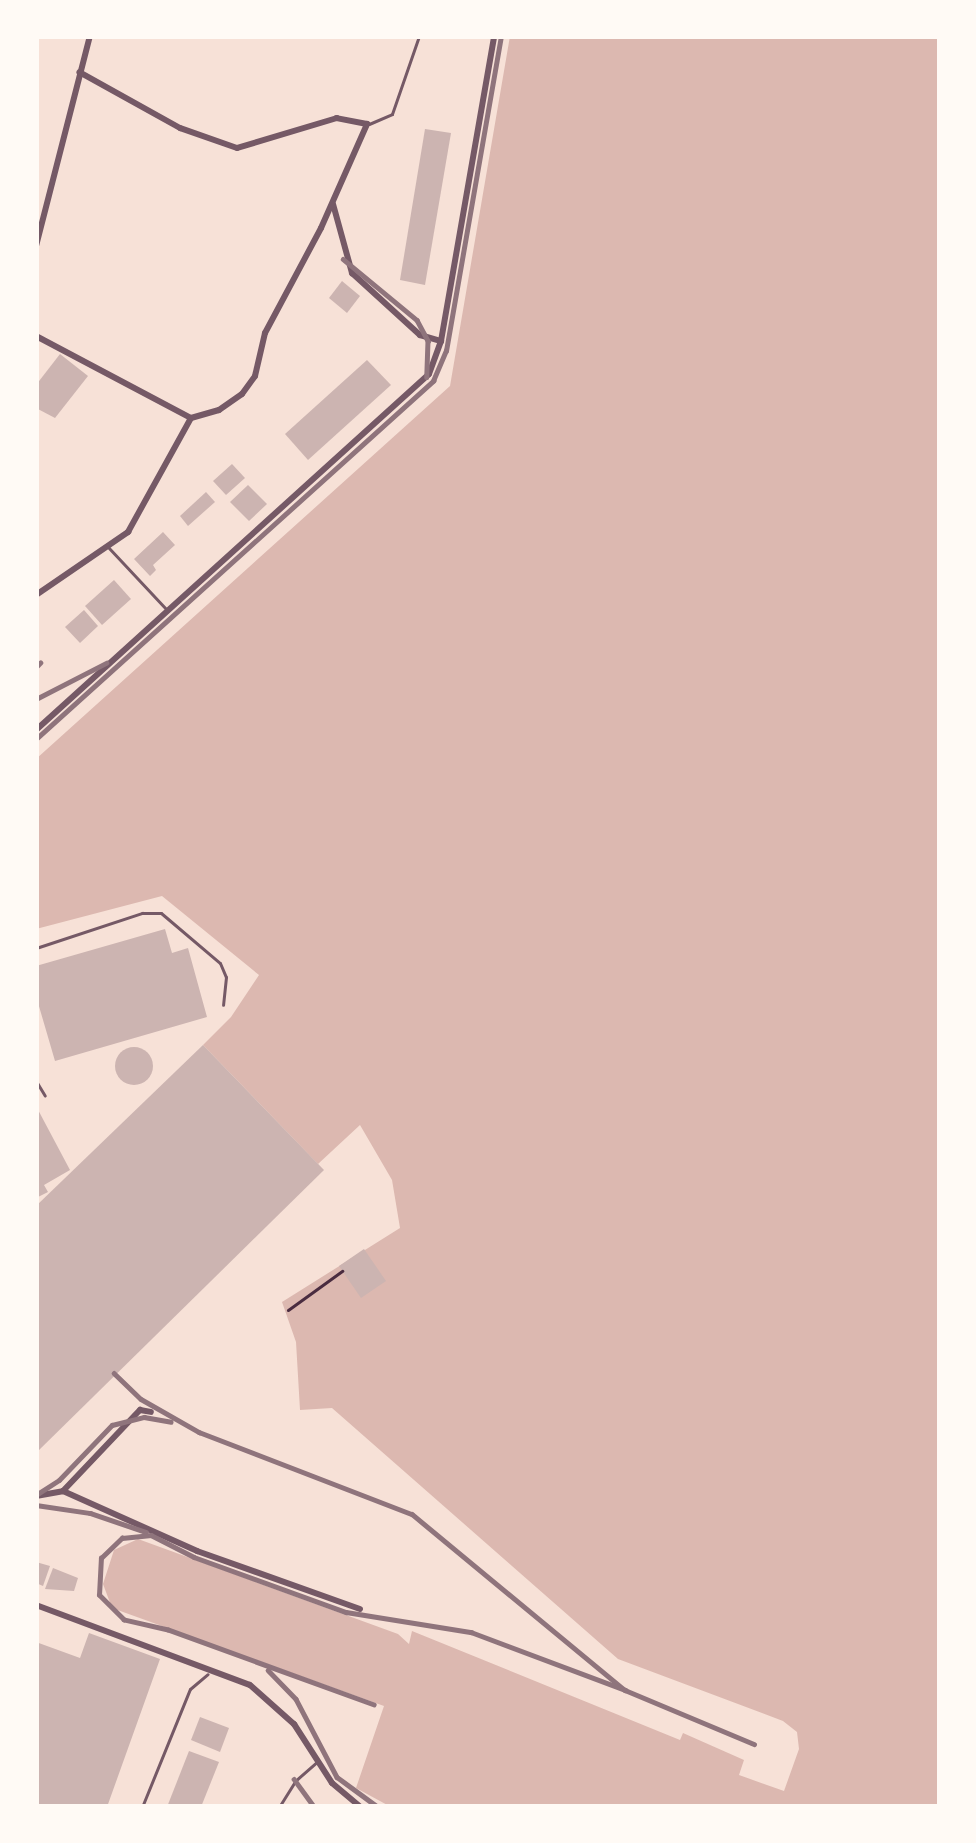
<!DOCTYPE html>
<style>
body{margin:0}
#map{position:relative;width:976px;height:1843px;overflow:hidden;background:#f7e1d7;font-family:"PT Serif",serif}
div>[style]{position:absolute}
.water>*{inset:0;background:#dcb8b0}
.building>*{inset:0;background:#ccb4b1}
.round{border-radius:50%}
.path>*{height:3px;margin:-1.5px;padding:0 1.5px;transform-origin:1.5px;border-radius:1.5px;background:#4a2c40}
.service>*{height:3px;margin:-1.5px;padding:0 1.5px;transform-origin:1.5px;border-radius:1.5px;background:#755966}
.minor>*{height:6px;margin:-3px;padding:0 3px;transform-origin:3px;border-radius:3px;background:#755966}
.rail>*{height:4.5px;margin:-2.25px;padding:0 2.25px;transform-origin:2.25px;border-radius:2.25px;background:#8f747c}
span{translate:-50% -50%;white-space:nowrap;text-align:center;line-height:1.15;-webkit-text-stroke:12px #fffaf5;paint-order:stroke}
.frame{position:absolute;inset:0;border:39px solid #fffaf5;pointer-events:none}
</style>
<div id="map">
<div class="water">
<i style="clip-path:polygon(510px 36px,940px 36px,940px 1807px,391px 1807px,356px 1788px,384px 1706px,112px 1608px,103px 1584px,114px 1550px,138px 1539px,398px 1634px,409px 1644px,412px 1631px,680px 1740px,683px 1733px,744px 1760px,739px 1775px,784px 1791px,799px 1749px,797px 1732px,783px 1721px,618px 1659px,332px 1408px,300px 1410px,296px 1342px,282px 1302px,400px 1228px,392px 1180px,360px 1125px,318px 1164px,203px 1045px,231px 1017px,259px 975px,162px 896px,36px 929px,36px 759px,450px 386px)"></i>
</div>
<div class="building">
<i style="clip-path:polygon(425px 129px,451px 133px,425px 285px,400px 280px)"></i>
<i style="clip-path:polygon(342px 281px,360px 296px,347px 313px,329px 298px)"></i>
<i style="clip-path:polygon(60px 354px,88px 376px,55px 418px,36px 408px,36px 385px)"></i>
<i style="clip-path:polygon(367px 360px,391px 385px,308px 460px,285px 434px)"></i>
<i style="clip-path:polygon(232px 464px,245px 478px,226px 495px,213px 481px)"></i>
<i style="clip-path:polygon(248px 485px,267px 504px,249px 521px,230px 502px)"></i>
<i style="clip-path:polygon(206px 492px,215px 502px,188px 526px,180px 516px)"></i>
<i style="clip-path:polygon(163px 532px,175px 545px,153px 565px,156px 570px,150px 576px,134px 559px)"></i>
<i style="clip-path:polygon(114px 580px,131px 599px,102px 625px,85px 606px)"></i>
<i style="clip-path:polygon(84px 610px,98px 626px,80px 643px,65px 627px)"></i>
<i style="clip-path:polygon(165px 929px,172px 953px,188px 948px,207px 1017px,55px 1061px,36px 996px,36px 966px)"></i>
<i style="clip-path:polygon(203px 1045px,324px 1170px,36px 1453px,36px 1206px)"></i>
<i class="round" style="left:115px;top:1047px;width:38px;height:38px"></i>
<i style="clip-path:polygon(36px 1106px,70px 1170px,44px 1185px,48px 1192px,36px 1198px)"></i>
<i style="clip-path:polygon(364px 1249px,386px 1281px,361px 1298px,339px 1266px)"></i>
<i style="clip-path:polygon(36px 1562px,50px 1566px,43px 1586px,36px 1583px)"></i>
<i style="clip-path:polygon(53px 1568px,78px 1578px,74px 1591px,45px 1589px)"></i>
<i style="clip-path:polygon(89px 1633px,160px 1659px,107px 1807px,36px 1807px,36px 1642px,80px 1658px)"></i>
<i style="clip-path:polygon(200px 1717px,229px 1728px,220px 1752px,191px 1740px)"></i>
<i style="clip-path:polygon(189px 1751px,219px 1762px,201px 1807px,167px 1807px)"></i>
</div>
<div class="path">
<i style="left:288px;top:1310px;width:67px;rotate:-35.8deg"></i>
</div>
<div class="service">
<i style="left:369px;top:124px;width:25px;rotate:-23deg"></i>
<i style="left:392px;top:114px;width:83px;rotate:-70.9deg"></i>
<i style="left:108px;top:547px;width:86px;rotate:46.9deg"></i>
<i style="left:36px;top:948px;width:112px;rotate:-18.3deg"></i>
<i style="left:142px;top:913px;width:19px"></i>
<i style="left:161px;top:913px;width:77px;rotate:40.3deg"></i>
<i style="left:220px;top:963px;width:15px;rotate:67deg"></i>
<i style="left:226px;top:977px;width:28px;rotate:96deg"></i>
<i style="left:36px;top:1081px;width:17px;rotate:59deg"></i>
<i style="left:142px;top:1807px;width:127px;rotate:-67.9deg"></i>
<i style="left:190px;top:1689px;width:23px;rotate:-40deg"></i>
<i style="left:279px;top:1807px;width:31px;rotate:-58deg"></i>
<i style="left:295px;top:1781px;width:29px;rotate:-41deg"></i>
</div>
<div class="minor">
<i style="left:333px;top:204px;width:72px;rotate:74.6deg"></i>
<i style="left:352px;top:273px;width:92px;rotate:42.4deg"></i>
<i style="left:420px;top:335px;width:22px;rotate:16deg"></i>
<i style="left:36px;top:246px;width:217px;rotate:-75.6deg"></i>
<i style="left:36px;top:336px;width:175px;rotate:27.9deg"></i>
<i style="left:36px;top:595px;width:112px;rotate:-34.4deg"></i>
<i style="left:128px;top:532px;width:130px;rotate:-61.1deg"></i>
<i style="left:191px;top:418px;width:29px;rotate:-16deg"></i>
<i style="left:219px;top:410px;width:28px;rotate:-35deg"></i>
<i style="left:242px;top:394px;width:22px;rotate:-54deg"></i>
<i style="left:255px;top:376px;width:44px;rotate:-76.9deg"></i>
<i style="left:265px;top:333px;width:119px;rotate:-61.9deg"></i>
<i style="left:321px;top:228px;width:114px;rotate:-66.1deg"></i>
<i style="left:367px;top:124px;width:31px;rotate:-169deg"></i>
<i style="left:337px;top:118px;width:104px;rotate:163.3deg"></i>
<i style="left:237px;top:148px;width:60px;rotate:-160.7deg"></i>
<i style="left:180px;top:128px;width:115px;rotate:-151deg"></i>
<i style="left:36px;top:730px;width:530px;rotate:-42.17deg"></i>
<i style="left:429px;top:374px;width:35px;rotate:-70deg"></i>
<i style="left:441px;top:341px;width:310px;rotate:-80.1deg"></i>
<i style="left:63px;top:1491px;width:147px;rotate:24.1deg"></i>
<i style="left:197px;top:1551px;width:173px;rotate:19.6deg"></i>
<i style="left:36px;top:1496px;width:27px;rotate:-10deg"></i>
<i style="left:63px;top:1491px;width:112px;rotate:-46.5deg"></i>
<i style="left:140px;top:1410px;width:11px;rotate:10deg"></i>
<i style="left:36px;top:1605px;width:228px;rotate:20.5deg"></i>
<i style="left:250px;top:1685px;width:59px;rotate:41.6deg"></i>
<i style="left:294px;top:1724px;width:70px;rotate:57.2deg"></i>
<i style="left:332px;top:1783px;width:38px;rotate:40deg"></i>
</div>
<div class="rail">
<i style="left:343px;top:259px;width:96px;rotate:39.5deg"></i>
<i style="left:417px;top:320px;width:24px;rotate:62deg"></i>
<i style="left:428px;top:341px;width:36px;rotate:92deg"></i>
<i style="left:36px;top:667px;width:6px;rotate:-45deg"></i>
<i style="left:36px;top:699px;width:79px;rotate:-27.2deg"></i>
<i style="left:36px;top:739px;width:535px;rotate:-42.04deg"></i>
<i style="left:433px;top:381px;width:33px;rotate:-67deg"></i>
<i style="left:446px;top:351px;width:320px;rotate:-80.1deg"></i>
<i style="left:114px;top:1373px;width:37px;rotate:44deg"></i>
<i style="left:141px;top:1399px;width:67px;rotate:29.6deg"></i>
<i style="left:199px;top:1432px;width:228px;rotate:21.1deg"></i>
<i style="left:412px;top:1514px;width:276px;rotate:39.6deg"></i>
<i style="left:625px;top:1690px;width:140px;rotate:22.7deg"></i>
<i style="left:36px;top:1495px;width:27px;rotate:-33deg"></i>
<i style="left:59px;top:1480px;width:76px;rotate:-46.1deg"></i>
<i style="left:112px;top:1425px;width:33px;rotate:-14deg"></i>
<i style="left:144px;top:1417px;width:27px;rotate:10deg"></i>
<i style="left:36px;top:1505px;width:55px;rotate:8.4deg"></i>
<i style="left:90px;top:1513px;width:59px;rotate:18.7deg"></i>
<i style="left:268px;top:1670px;width:40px;rotate:46deg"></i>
<i style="left:296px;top:1699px;width:88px;rotate:62.3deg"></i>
<i style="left:337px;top:1777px;width:51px;rotate:36.2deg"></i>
<i style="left:374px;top:1705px;width:219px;rotate:-160deg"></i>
<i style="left:168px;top:1630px;width:45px;rotate:-167.2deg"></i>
<i style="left:124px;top:1620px;width:35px;rotate:-135deg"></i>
<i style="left:99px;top:1595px;width:37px;rotate:-87deg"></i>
<i style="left:101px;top:1558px;width:29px;rotate:-44deg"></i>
<i style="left:122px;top:1538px;width:29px;rotate:-6deg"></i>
<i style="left:151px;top:1535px;width:48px;rotate:27.1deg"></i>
<i style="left:194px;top:1557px;width:162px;rotate:19.9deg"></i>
<i style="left:346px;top:1612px;width:127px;rotate:9.1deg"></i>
<i style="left:471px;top:1632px;width:165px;rotate:20.6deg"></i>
<i style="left:294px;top:1779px;width:34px;rotate:54deg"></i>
</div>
<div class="frame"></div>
</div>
